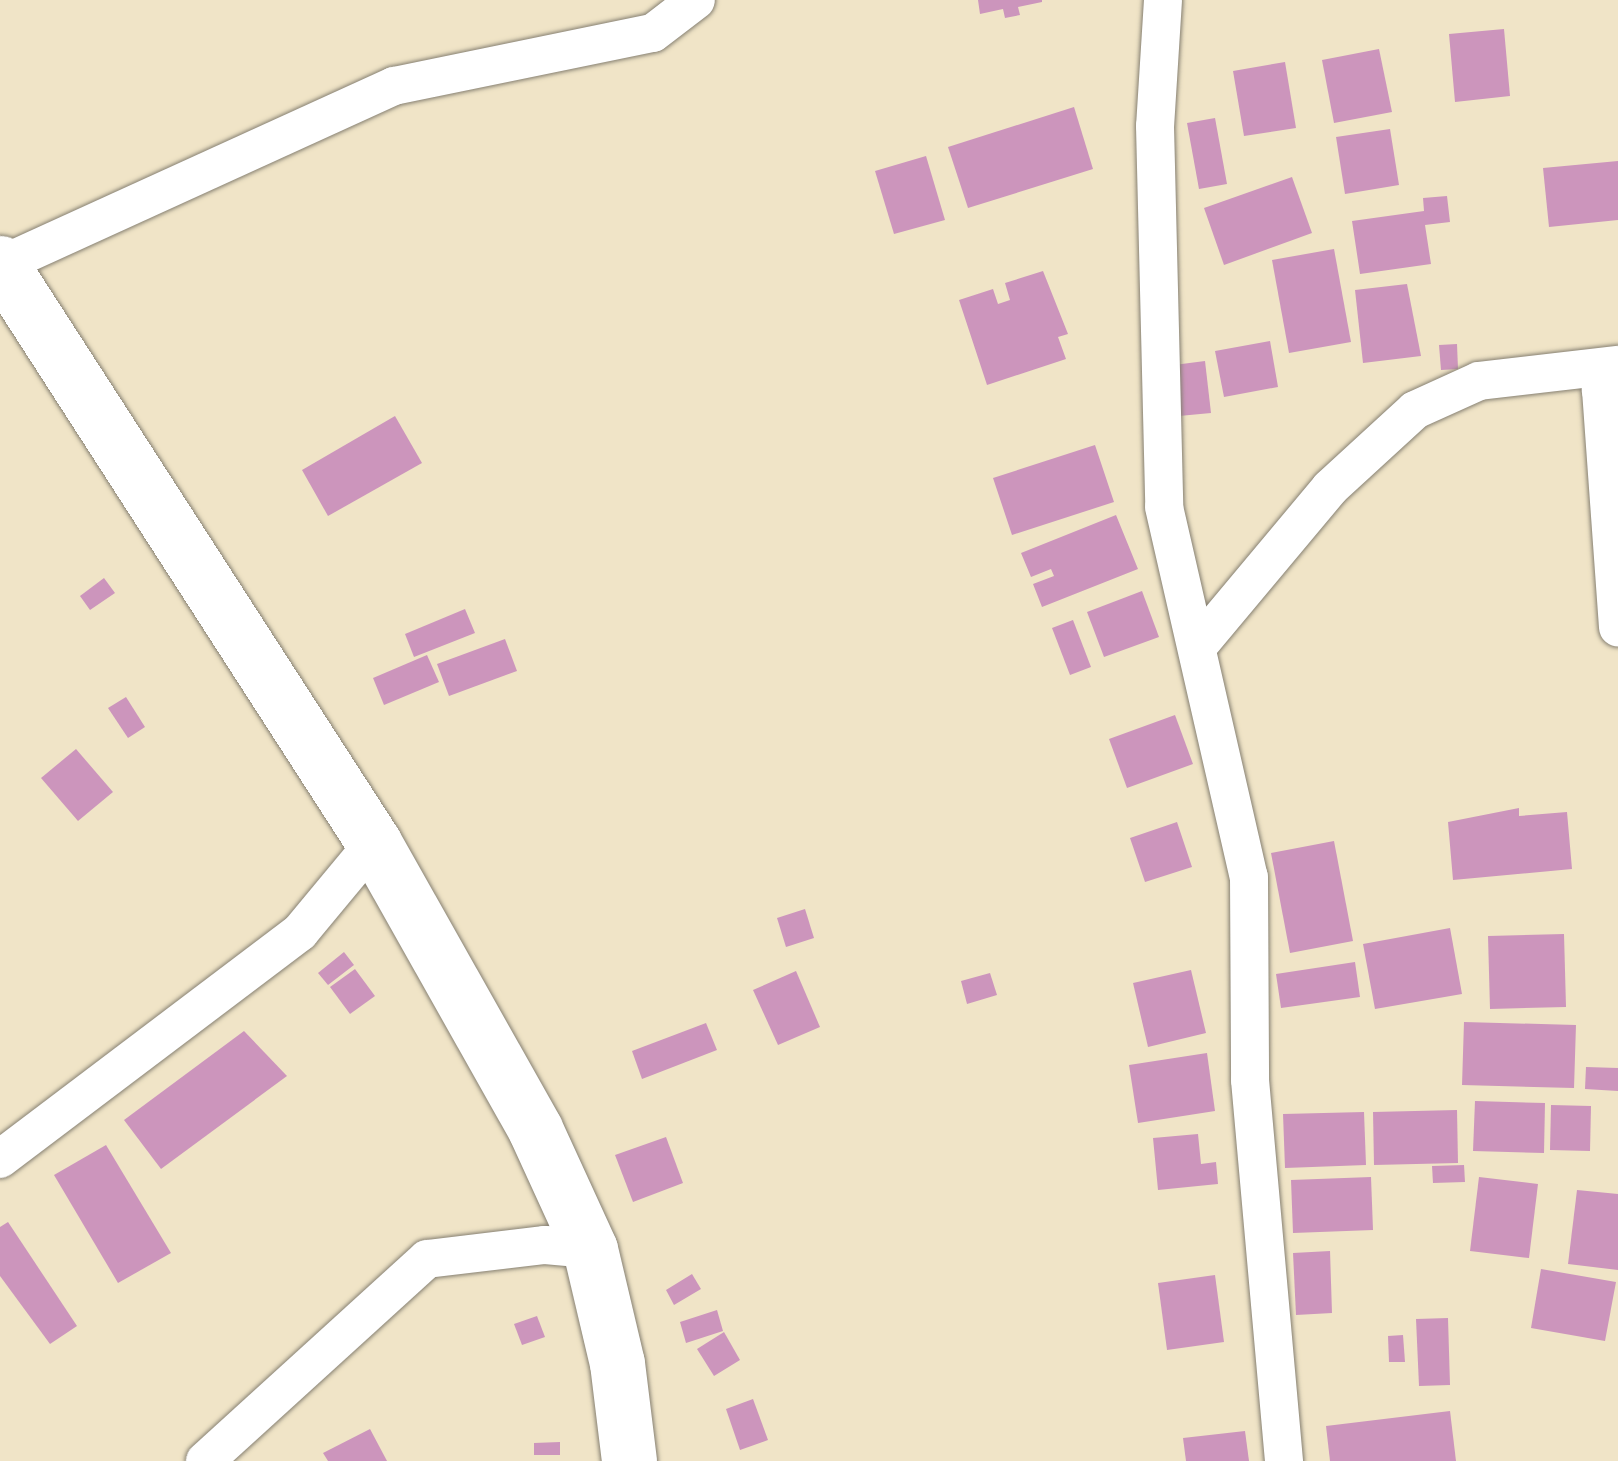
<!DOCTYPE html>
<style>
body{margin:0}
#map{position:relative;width:1618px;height:1461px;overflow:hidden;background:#f0e4c7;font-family:"Libre Bodoni",serif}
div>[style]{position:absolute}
.building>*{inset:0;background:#cc95bc}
.roads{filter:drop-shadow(0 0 2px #868072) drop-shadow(0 0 2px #868072)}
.minor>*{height:38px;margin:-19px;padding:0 19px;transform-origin:19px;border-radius:19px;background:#fff}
.primary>*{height:55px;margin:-27.5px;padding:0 27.5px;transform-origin:27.5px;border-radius:27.5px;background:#fff}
span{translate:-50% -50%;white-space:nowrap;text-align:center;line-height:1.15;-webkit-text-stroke:8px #fff;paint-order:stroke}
</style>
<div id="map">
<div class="building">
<i style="clip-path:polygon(978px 0,1042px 0,1042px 2px,1018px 7px,1020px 15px,1005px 18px,1003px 9px,980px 14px)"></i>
<i style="clip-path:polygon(1504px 29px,1510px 96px,1455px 102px,1449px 34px)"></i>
<i style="clip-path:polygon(1379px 49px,1392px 112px,1334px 123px,1322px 60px)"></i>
<i style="clip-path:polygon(1285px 62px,1296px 128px,1244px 136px,1233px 71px)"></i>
<i style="clip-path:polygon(1074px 107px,1093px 169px,968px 208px,948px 147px)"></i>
<i style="clip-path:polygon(1215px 118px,1227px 184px,1199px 189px,1187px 123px)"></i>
<i style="clip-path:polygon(1390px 129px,1399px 185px,1345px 194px,1336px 137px)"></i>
<i style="clip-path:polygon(926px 156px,945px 220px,894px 234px,875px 171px)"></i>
<i style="clip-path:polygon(1618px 161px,1618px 220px,1549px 227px,1543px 168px)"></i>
<i style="clip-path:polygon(1292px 177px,1312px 233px,1224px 265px,1204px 208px)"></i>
<i style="clip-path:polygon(1447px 196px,1450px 222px,1425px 225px,1431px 264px,1360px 274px,1352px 221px,1424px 211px,1423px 198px)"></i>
<i style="clip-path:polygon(1334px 249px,1351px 342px,1289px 353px,1272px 260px)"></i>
<i style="clip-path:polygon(1043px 271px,1068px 334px,1058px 337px,1066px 359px,987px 385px,959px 300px,993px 289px,998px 304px,1010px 300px,1005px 283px)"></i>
<i style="clip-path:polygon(1407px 284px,1421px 356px,1363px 363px,1355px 290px)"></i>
<i style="clip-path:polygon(1270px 341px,1278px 387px,1224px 397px,1215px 351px)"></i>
<i style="clip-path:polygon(1457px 344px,1458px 369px,1441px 370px,1439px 345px)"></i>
<i style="clip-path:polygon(1205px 361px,1211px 413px,1179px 416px,1174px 365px)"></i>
<i style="clip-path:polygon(395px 416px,422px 463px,328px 516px,302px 470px)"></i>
<i style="clip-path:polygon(1095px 445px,1114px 502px,1012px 535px,993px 478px)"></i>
<i style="clip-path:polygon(1116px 515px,1138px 569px,1042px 607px,1033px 584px,1054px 576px,1051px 569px,1031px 577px,1021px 553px)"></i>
<i style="clip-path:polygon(104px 578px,115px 593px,90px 610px,80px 596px)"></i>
<i style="clip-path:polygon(1142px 591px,1159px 637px,1104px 657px,1087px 612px)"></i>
<i style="clip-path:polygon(465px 609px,475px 633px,414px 657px,405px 634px)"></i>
<i style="clip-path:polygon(1073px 620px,1091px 667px,1070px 675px,1052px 628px)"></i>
<i style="clip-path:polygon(505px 639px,517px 671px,449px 696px,437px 664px)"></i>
<i style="clip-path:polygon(427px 655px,439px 682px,384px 705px,373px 678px)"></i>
<i style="clip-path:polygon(126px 697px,145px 727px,128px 738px,108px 708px)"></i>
<i style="clip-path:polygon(1175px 715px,1193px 764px,1127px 788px,1109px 739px)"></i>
<i style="clip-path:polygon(76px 749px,113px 792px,78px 821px,41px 778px)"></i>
<i style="clip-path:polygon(1519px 808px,1519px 816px,1567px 812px,1572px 869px,1453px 880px,1448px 822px)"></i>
<i style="clip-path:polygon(1177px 822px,1192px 867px,1145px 882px,1130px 838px)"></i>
<i style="clip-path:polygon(1334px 841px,1353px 941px,1290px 953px,1271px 853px)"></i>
<i style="clip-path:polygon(805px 909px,814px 938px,786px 947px,777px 918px)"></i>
<i style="clip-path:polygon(1450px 928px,1462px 994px,1375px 1009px,1363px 944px)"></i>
<i style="clip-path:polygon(1564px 934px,1566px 1007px,1490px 1009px,1488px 936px)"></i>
<i style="clip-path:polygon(344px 952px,354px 965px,328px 985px,318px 973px)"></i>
<i style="clip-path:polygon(1355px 962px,1360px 997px,1281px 1008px,1276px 974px)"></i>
<i style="clip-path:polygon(355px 969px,375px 996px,350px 1014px,330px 987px)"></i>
<i style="clip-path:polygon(1191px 970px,1206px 1033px,1148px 1047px,1133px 983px)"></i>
<i style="clip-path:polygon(796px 971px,820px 1027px,778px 1045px,753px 990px)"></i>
<i style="clip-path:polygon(990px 973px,997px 995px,967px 1004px,961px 981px)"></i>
<i style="clip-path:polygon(1464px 1022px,1576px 1025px,1574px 1088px,1462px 1085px)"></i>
<i style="clip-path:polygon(706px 1023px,717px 1050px,642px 1079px,632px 1051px)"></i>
<i style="clip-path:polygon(244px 1031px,287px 1076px,161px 1169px,124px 1120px)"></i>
<i style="clip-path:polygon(1207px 1053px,1215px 1111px,1138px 1123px,1129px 1065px)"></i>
<i style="clip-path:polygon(1586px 1067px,1618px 1068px,1618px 1091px,1585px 1089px)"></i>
<i style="clip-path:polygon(1475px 1101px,1545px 1103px,1544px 1153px,1473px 1151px)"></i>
<i style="clip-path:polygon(1551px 1105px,1591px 1106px,1590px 1151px,1550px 1150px)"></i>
<i style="clip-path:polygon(1457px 1110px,1458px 1163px,1374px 1165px,1373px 1112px)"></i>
<i style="clip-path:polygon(1364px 1112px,1366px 1165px,1285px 1168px,1283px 1114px)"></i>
<i style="clip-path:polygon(1198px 1134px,1201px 1164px,1216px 1162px,1218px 1184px,1158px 1190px,1153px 1138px)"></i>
<i style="clip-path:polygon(666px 1137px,683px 1183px,633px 1202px,615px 1155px)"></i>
<i style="clip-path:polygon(106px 1145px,171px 1253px,118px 1283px,54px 1175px)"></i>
<i style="clip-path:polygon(1464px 1165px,1465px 1182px,1433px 1183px,1432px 1166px)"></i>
<i style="clip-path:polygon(1371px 1177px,1373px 1230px,1293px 1233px,1291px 1180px)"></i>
<i style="clip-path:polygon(1479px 1177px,1538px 1184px,1529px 1258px,1470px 1251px)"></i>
<i style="clip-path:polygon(1577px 1190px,1618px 1194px,1618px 1270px,1568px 1264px)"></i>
<i style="clip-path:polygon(8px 1222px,77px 1326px,50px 1344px,0 1276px,0 1227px)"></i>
<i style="clip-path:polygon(1330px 1251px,1332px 1313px,1296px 1315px,1293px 1253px)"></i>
<i style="clip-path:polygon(1541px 1269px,1616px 1282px,1605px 1341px,1531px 1328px)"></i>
<i style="clip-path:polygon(692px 1274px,701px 1289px,674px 1305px,666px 1290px)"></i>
<i style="clip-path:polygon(1215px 1275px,1224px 1342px,1167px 1350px,1158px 1283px)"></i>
<i style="clip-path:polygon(717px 1310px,723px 1331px,686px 1343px,680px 1322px)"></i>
<i style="clip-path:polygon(537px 1316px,545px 1337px,522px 1345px,514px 1324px)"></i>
<i style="clip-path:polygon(1448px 1318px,1450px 1385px,1419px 1386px,1416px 1319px)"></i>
<i style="clip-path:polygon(724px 1332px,740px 1360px,714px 1376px,697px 1349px)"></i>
<i style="clip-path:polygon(1403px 1335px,1405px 1362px,1389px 1362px,1388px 1336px)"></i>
<i style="clip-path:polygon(753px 1399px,768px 1440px,740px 1450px,726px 1409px)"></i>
<i style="clip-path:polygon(1450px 1411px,1456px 1461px,1330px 1461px,1326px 1426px)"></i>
<i style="clip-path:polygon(370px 1429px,387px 1461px,328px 1461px,323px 1453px)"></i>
<i style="clip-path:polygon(1245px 1431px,1249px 1461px,1186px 1461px,1183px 1438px)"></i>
<i style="clip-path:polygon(560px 1442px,560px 1455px,534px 1455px,534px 1443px)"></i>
</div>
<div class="roads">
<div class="minor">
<i style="left:1163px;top:0;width:126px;rotate:93.6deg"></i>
<i style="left:1155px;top:126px;width:381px;rotate:88.6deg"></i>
<i style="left:1164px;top:507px;width:380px;rotate:77.1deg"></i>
<i style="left:1249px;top:877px;width:203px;rotate:89.7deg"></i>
<i style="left:1250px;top:1080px;width:383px;rotate:84.9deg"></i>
<i style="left:1px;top:265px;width:432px;rotate:-24.5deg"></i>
<i style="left:394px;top:86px;width:264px;rotate:-11.6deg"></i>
<i style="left:653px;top:33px;width:54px;rotate:-37.5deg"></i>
<i style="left:1618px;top:375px;width:23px;rotate:139deg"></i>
<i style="left:1601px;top:390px;width:238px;rotate:85.9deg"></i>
<i style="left:1198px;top:646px;width:206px;rotate:-50.1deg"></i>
<i style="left:1330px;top:488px;width:115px;rotate:-42.5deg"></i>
<i style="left:1415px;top:410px;width:70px;rotate:-24.4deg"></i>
<i style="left:1479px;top:381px;width:140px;rotate:-6.6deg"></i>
<i style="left:0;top:1159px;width:376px;rotate:-37.1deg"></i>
<i style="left:300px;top:932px;width:116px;rotate:-50.3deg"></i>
<i style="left:205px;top:1461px;width:300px;rotate:-42.3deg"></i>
<i style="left:427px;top:1259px;width:119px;rotate:-6.8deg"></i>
<i style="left:545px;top:1245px;width:45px;rotate:5.1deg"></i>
</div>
<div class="primary">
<i style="left:0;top:263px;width:690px;rotate:57.18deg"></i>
<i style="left:374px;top:843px;width:328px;rotate:60.6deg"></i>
<i style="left:535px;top:1129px;width:132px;rotate:65.4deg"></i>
<i style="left:590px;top:1249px;width:117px;rotate:76.7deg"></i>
<i style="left:617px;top:1363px;width:99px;rotate:83deg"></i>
</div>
</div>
</div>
